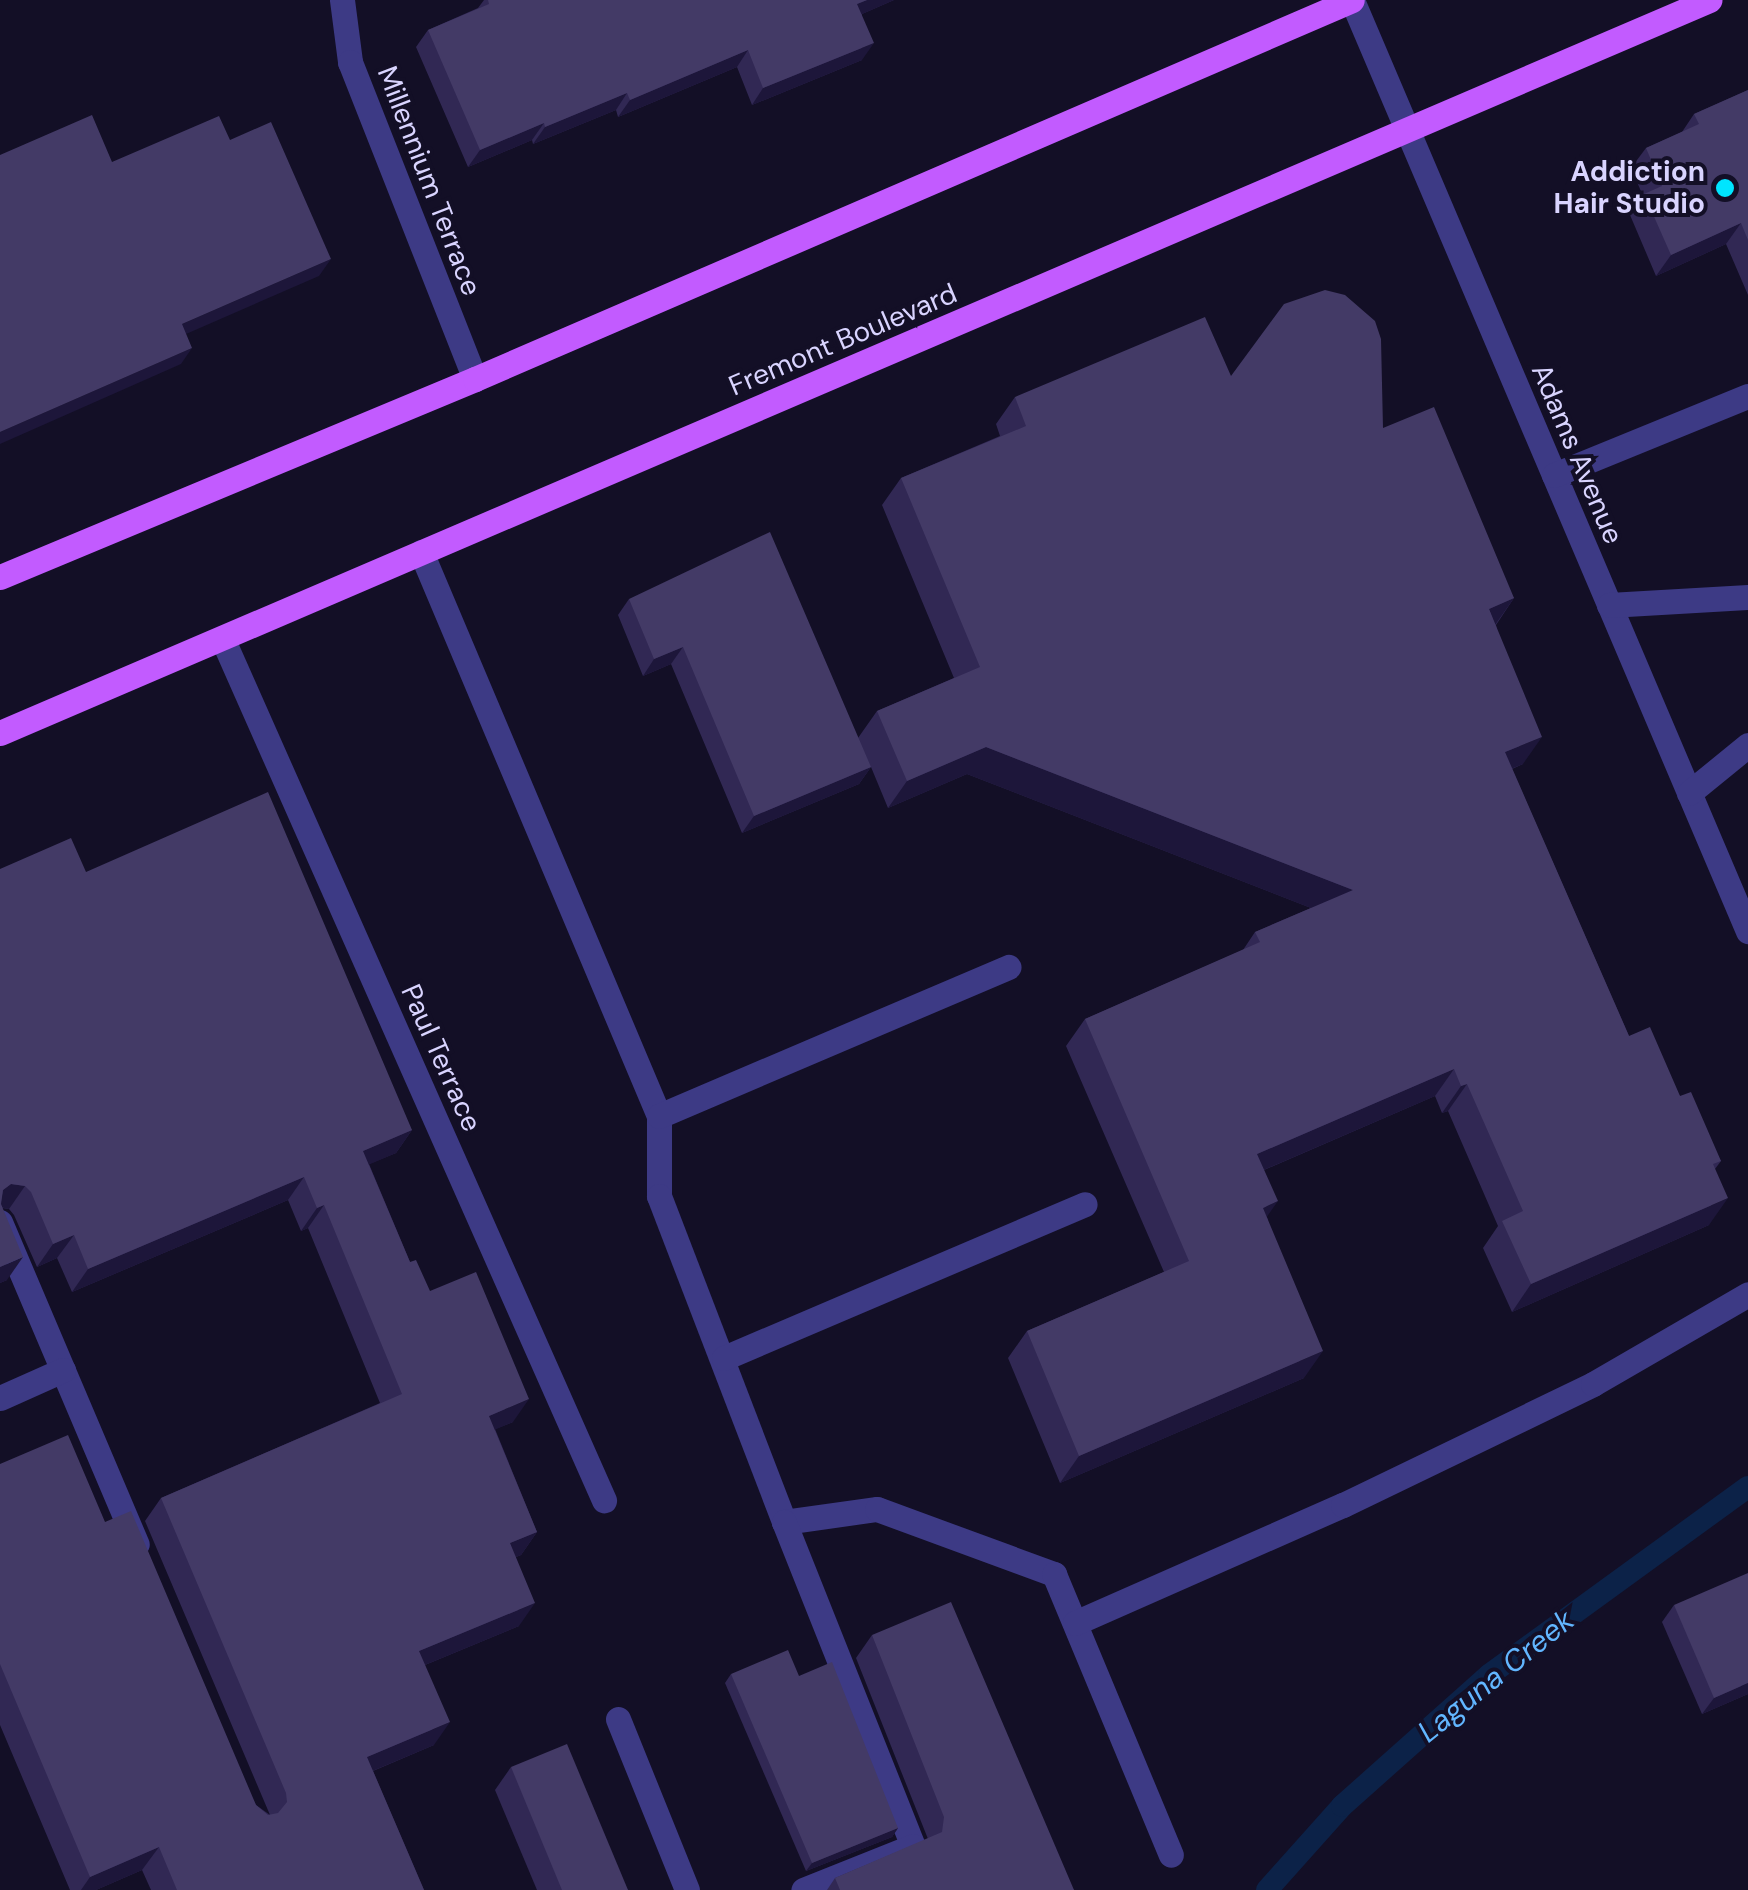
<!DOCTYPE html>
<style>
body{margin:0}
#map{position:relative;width:1748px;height:1890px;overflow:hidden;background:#130f26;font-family:"DM Sans",sans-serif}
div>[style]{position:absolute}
.stream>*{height:22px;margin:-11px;padding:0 11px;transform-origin:11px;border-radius:11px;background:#0c2248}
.minor>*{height:25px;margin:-12.5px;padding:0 12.5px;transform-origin:12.5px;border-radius:12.5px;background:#3d3a85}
.major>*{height:25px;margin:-12.5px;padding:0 12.5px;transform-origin:12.5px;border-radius:12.5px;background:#c25bff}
.wall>*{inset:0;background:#312854}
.shaded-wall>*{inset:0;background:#1d163a}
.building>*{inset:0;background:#433a66}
.dots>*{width:28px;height:28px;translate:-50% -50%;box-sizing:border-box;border:5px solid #130f26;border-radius:50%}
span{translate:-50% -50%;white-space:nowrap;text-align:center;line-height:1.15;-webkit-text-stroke:8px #130f26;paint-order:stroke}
.poi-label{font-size:28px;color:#d9d4ff;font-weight:700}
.right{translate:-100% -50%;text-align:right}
.street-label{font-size:28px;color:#d9d4ff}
.water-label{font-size:30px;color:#62b6ff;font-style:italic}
</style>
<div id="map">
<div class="stream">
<i style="left:1267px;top:1890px;width:113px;rotate:-48.2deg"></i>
<i style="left:1342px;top:1806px;width:197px;rotate:-41.7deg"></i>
<i style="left:1489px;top:1675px;width:320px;rotate:-36deg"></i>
</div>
<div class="minor">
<i style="left:342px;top:0;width:63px;rotate:82.6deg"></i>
<i style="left:350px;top:62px;width:341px;rotate:68.5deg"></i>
<i style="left:1352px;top:0;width:1012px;rotate:66.96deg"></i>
<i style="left:1554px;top:475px;width:209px;rotate:-22.2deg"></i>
<i style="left:421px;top:552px;width:612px;rotate:67.12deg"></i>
<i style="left:659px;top:1116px;width:80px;rotate:90deg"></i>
<i style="left:659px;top:1196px;width:349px;rotate:69deg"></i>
<i style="left:784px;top:1522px;width:94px;rotate:-8deg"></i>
<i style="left:877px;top:1509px;width:189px;rotate:20.2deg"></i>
<i style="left:1054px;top:1574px;width:304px;rotate:67.4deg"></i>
<i style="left:1609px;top:605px;width:139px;rotate:-3.3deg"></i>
<i style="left:223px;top:640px;width:941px;rotate:66.11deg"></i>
<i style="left:1689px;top:793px;width:76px;rotate:-39.1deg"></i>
<i style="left:659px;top:1116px;width:380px;rotate:-23.1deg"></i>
<i style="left:0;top:1222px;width:350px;rotate:67deg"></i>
<i style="left:724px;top:1358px;width:392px;rotate:-23.1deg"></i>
<i style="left:0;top:1398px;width:69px;rotate:-24deg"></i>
<i style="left:784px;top:1522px;width:349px;rotate:68.3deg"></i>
<i style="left:913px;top:1846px;width:118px;rotate:158.2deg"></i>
<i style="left:1075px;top:1623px;width:293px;rotate:-23.8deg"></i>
<i style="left:1343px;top:1505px;width:278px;rotate:-25.8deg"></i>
<i style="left:1593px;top:1384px;width:179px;rotate:-30.1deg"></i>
<i style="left:618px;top:1719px;width:184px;rotate:68deg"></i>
</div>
<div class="major">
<i style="left:0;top:577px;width:515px;rotate:-22.63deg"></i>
<i style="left:475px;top:379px;width:955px;rotate:-23.37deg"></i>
<i style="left:0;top:733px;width:1860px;rotate:-23.21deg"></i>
</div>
<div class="wall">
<i style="clip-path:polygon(484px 0,894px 0,862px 14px,862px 60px,752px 105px,737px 67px,618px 117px,616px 110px,533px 144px,532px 140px,468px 167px,416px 47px,428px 30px,478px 8px)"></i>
<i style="clip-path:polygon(1748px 90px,1748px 295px,1726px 244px,1656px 276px,1630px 215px,1643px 196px,1631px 168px,1646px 148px,1682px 132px,1694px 114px)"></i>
<i style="clip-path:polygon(1231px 376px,1383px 428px,1514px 598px,1496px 625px,1523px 764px,1512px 769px,1629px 1036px,1680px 1096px,1721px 1161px,1715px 1169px,1709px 1225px,1512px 1312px,1483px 1248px,1498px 1226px,1448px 1111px,1442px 1113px,1435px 1096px,1264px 1170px,1267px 1217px,1304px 1378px,1060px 1483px,1008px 1358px,1027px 1331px,1164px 1272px,1066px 1046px,1085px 1019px,1243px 950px,1255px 932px,1311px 908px,967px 774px,888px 808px,871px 767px,859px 784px,742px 833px,671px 664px,643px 676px,618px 615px,629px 599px,858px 738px,877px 711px,954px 678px,882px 505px,901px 478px,1000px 436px,996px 424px,1015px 397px)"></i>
<i style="clip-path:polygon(0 869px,86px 872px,412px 1130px,396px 1153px,369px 1164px,410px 1262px,513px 1422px,495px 1429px,537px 1532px,521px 1555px,516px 1557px,519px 1626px,425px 1665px,434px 1745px,373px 1771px,424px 1890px,151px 1890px,142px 1870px,96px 1890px,70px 1890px,0 1725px,0 1464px,105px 1522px,256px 1805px,270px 1815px,145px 1521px,161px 1498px,380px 1403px,308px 1228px,301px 1231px,288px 1200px,72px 1292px,57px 1258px,37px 1267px,14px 1215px,9px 1209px,2px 1208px,7px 1280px,0 1283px)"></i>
<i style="clip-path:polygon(1674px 1605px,1748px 1694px,1702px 1714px,1662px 1622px)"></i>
<i style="clip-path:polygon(872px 1635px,1074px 1890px,827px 1890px,835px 1878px,928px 1839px,856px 1658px)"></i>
<i style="clip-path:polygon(731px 1674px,898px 1828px,892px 1837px,806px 1871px,725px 1683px)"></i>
<i style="clip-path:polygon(511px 1767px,628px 1890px,537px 1890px,495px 1790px)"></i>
</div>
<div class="shaded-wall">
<i style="clip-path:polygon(867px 0,894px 0,846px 21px,857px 4px)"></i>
<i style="clip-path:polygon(874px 43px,862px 60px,752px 105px,763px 88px)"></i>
<i style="clip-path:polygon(748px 50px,737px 67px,618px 117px,630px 100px)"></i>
<i style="clip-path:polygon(627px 93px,616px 110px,533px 144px,545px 127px)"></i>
<i style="clip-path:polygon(544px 123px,532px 140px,468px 167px,480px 150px)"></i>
<i style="clip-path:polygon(1741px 223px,1726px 244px,1656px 276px,1671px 255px)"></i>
<i style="clip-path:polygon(331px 259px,319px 276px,170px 341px,182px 324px)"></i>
<i style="clip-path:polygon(192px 348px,181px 364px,0 444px,0 432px)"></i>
<i style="clip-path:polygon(1514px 598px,1495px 625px,1489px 609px)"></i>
<i style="clip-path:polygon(683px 647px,671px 664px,643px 676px,654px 659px)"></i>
<i style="clip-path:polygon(1542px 737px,1523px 764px,1486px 779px,1505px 752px)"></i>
<i style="clip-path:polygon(986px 747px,1353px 890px,1334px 917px,967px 774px,888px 808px,907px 781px)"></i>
<i style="clip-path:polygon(871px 767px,859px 784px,742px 833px,754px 816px)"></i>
<i style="clip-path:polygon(1454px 1069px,1435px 1096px,1238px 1181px,1257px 1154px)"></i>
<i style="clip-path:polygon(1467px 1084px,1448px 1111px,1442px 1113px,1461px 1086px)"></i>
<i style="clip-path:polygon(412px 1130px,396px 1153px,347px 1174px,363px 1151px)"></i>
<i style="clip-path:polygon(304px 1177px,288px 1200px,72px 1292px,88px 1269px)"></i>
<i style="clip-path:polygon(11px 1184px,25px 1186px,9px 1209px,0 1207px,3px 1190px)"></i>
<i style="clip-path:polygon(1728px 1198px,1709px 1225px,1512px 1312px,1531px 1284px)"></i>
<i style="clip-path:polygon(1278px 1201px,1259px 1228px,1263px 1208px)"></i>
<i style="clip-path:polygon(324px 1205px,308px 1228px,301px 1231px,317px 1208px)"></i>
<i style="clip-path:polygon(74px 1235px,57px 1258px,37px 1267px,53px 1244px)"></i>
<i style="clip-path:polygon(23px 1257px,7px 1280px,0 1283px,0 1267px)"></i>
<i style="clip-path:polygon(1323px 1351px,1304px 1378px,1060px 1483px,1079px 1456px)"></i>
<i style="clip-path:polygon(529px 1399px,513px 1422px,473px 1439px,489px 1416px)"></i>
<i style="clip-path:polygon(537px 1532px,521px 1555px,494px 1566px,510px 1543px)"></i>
<i style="clip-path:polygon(535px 1603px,519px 1626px,403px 1674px,419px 1651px)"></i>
<i style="clip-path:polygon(1748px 1683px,1748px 1694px,1702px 1714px,1714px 1698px)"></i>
<i style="clip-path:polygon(450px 1722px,434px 1745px,351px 1780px,367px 1757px)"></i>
<i style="clip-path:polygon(898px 1828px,892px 1837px,806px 1871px,812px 1863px)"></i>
<i style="clip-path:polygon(159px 1847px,142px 1870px,96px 1890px,81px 1890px,90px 1877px)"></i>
</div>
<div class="building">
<i style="clip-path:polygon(488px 0,867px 0,857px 4px,874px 43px,763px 88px,748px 50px,630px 100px,627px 93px,545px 127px,544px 123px,480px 150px,428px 30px,489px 4px)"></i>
<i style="clip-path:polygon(1748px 90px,1748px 240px,1741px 223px,1671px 255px,1644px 194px,1662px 186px,1646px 148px,1699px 124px,1694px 114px)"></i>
<i style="clip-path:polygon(92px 115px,112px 162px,219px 116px,230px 140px,271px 122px,331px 259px,182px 324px,192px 348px,0 432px,0 155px)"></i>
<i style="clip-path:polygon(1325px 290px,1345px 295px,1375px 321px,1381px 339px,1383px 428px,1434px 407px,1514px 598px,1489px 609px,1542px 737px,1505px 752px,1629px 1036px,1650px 1027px,1680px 1096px,1691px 1092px,1721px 1161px,1713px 1164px,1728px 1198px,1531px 1284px,1502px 1221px,1523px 1211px,1467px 1084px,1461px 1086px,1454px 1069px,1257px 1154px,1278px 1201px,1263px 1208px,1323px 1351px,1079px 1456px,1027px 1331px,1189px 1261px,1085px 1019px,1260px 942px,1255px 932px,1353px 890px,986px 747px,907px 781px,877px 711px,980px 667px,901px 478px,1026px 426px,1015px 397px,1205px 317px,1231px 376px,1284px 304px)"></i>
<i style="clip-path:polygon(770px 532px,871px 767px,754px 816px,683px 647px,654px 659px,629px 599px)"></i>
<i style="clip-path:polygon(268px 792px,412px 1130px,363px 1151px,410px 1262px,416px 1260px,430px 1291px,476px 1272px,529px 1399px,489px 1416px,537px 1532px,510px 1543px,535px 1603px,419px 1651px,450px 1722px,367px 1757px,424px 1890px,177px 1890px,159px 1847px,90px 1877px,0 1664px,0 1464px,68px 1435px,105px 1522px,131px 1511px,256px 1805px,268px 1815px,278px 1813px,287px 1802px,286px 1793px,161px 1498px,402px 1394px,324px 1205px,317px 1208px,304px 1177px,88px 1269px,74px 1235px,53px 1244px,31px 1192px,25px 1186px,11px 1184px,3px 1190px,1px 1204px,23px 1257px,0 1267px,0 869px,71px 838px,86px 872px)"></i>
<i style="clip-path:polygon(1748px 1573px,1748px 1683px,1714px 1698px,1674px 1605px)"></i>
<i style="clip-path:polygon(951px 1602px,1074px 1890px,840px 1890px,835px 1878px,942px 1832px,944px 1817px,872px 1635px)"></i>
<i style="clip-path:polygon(788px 1650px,799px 1676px,832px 1662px,898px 1828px,812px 1863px,731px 1674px)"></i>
<i style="clip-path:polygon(567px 1744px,628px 1890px,562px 1890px,511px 1767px)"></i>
</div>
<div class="dots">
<i style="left:1725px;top:188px;background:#00e5ff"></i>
</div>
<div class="poi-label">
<span class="right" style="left:1705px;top:188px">Addiction<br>Hair Studio</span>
</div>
<div class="street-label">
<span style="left:429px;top:181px;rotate:69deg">Millennium Terrace</span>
<span style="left:843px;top:340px;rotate:-23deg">Fremont Boulevard</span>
<span style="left:1577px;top:454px;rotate:67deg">Adams Avenue</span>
<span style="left:441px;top:1058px;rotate:66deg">Paul Terrace</span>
</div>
<div class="water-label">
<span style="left:1496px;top:1676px;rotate:-39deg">Laguna Creek</span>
</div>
</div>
